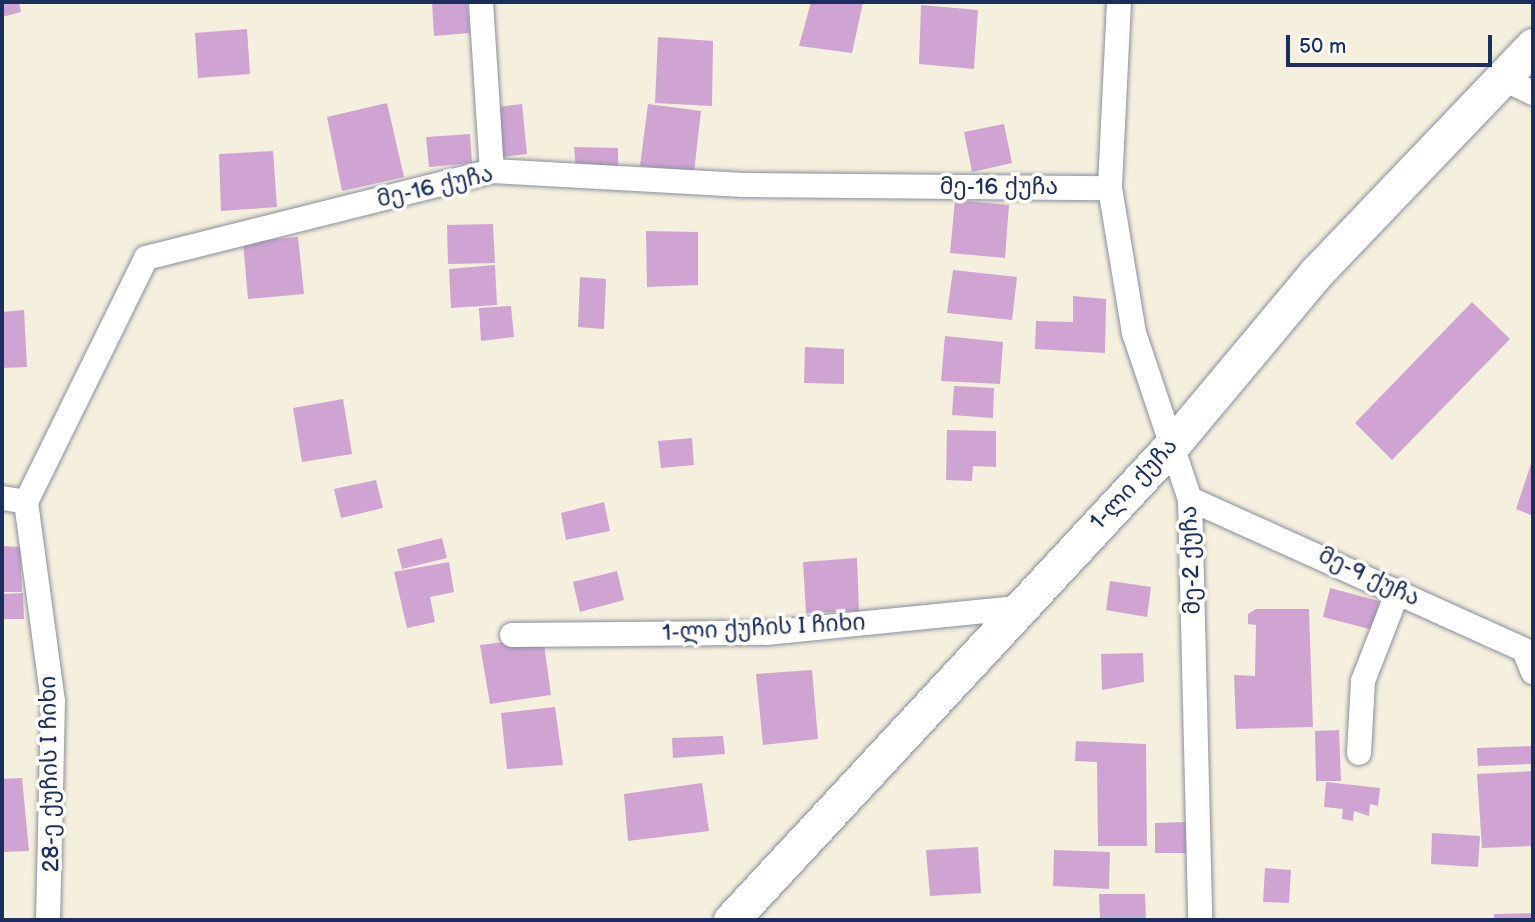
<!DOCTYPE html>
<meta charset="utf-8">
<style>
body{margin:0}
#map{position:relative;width:1535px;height:922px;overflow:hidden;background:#f5efdd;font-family:"Balsamiq Sans","Noto Sans Georgian",sans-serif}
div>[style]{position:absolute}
.building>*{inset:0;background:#cfa4d3}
.roads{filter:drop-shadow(0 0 2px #888f9e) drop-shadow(0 0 2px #888f9e)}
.minor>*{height:24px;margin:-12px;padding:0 12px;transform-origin:12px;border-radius:12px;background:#fff}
.secondary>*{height:35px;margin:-17.5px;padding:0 17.5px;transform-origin:17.5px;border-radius:17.5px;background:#fff}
span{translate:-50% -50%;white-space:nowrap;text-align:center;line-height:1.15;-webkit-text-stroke:7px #fdfcf7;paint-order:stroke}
.street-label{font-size:23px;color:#1b2f5e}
.frame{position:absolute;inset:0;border:4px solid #1b2f5e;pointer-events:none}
.scale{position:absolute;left:1286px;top:35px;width:206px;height:32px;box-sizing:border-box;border:4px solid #1b2f5e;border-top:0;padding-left:9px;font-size:21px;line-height:24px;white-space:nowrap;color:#1b2f5e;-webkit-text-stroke:5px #fdfcf7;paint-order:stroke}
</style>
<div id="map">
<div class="building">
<i style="clip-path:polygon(2px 2px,19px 2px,21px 12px,2px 17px)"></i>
<i style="clip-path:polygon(432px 2px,467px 2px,470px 33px,434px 36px)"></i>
<i style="clip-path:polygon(811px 2px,863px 2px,852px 53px,799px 46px)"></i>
<i style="clip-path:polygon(921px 5px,978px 10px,974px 69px,919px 64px)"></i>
<i style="clip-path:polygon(247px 29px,250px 74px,198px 78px,195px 33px)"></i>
<i style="clip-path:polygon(658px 37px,713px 41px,712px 106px,655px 103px)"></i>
<i style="clip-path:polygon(387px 103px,404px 177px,342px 191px,327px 117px)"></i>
<i style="clip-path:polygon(522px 104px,527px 154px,502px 157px,497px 107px)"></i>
<i style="clip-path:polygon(648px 104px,701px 111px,694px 172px,640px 166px)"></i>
<i style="clip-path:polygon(1004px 124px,1012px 163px,972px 172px,964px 132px)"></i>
<i style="clip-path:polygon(470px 134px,472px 163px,429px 167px,426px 137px)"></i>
<i style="clip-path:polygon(574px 147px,618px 148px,618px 167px,576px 168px)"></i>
<i style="clip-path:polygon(273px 151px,277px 207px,221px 211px,219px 154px)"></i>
<i style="clip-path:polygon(955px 200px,1009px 205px,1005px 258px,950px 253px)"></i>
<i style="clip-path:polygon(493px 224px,495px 263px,448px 264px,447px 225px)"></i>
<i style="clip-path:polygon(646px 231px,698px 232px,698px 285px,647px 287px)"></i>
<i style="clip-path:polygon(298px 237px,304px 294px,248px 299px,243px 242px)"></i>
<i style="clip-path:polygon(495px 265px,497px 305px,451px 308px,449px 269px)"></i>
<i style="clip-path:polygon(953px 270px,1017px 277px,1012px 320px,947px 313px)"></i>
<i style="clip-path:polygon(580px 277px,606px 279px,604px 329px,578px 327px)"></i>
<i style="clip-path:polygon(1073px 296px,1106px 299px,1105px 353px,1035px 349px,1036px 321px,1073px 322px)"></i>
<i style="clip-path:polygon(1472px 302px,1510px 339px,1392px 460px,1355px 423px)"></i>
<i style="clip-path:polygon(511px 306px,514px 337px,481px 341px,479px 308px)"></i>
<i style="clip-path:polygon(24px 310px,27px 367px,2px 368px,2px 312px)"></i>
<i style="clip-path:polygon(945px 336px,1003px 342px,1000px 384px,941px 381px)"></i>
<i style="clip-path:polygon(805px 347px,844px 349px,844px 384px,804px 383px)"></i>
<i style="clip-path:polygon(954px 386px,994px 388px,993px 418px,952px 415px)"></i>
<i style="clip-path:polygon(343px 399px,352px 454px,302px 462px,293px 408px)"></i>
<i style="clip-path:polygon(947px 430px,996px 431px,996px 467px,973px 466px,972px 481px,946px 480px)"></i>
<i style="clip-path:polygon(692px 438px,694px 465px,661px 468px,658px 441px)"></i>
<i style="clip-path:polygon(1533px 458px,1533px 516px,1516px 509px)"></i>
<i style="clip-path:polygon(376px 480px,383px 508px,341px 518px,334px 489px)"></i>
<i style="clip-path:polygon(604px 502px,610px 531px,566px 540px,561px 513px)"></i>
<i style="clip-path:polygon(442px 538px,447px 558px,402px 569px,397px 549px)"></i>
<i style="clip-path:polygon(2px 546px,20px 547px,22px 592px,2px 592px)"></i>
<i style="clip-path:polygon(857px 558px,859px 611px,806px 613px,803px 562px)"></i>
<i style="clip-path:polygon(449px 562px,454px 592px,430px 597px,435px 622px,407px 628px,394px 572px)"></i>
<i style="clip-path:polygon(617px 571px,624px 600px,580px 612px,573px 582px)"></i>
<i style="clip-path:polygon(1110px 581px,1151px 587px,1147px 617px,1106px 610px)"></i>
<i style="clip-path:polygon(1330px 588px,1379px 601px,1373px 630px,1323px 617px)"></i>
<i style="clip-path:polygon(23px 593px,24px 619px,2px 619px,2px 594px)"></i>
<i style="clip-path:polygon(1256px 609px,1309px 609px,1313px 727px,1236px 729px,1234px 675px,1255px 676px,1256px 625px,1248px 624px,1248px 614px)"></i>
<i style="clip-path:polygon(543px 637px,551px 695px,490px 704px,480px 645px)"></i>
<i style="clip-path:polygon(1143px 653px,1144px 682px,1102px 690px,1101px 654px)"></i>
<i style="clip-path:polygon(812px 670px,818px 739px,763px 745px,756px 674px)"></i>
<i style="clip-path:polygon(555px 707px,563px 765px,507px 769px,501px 713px)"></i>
<i style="clip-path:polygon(1339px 730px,1341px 781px,1316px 781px,1315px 731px)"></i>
<i style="clip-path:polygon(723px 736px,725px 754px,673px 758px,672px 738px)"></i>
<i style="clip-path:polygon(1076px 741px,1146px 744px,1147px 846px,1098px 846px,1097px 762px,1075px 761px)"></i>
<i style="clip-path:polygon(1531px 746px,1531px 764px,1478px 766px,1477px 748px)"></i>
<i style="clip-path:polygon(1533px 771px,1533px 846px,1482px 848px,1477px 774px)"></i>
<i style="clip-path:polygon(22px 778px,29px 851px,2px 852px,2px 779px)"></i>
<i style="clip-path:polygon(1326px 782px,1380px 788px,1378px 806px,1370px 804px,1369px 816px,1354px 811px,1353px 821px,1342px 819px,1343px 809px,1324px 807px)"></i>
<i style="clip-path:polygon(702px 783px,709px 831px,628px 841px,624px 794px)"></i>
<i style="clip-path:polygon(1187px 822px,1187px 853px,1155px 853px,1155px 823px)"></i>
<i style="clip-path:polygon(1432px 833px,1480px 836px,1478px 867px,1431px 864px)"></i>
<i style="clip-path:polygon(978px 847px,981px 893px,930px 896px,926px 850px)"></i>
<i style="clip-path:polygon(1054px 850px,1110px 852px,1109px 889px,1053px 886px)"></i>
<i style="clip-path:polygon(1265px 868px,1291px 870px,1289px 903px,1263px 902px)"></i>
<i style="clip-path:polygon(1099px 894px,1145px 894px,1146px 920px,1100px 920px)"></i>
<i style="clip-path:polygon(1533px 913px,1533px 920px,1494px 920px,1494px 914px)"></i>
</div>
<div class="roads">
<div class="minor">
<i style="left:481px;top:2px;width:169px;rotate:86.3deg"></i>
<i style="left:1119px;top:2px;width:186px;rotate:92.8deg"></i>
<i style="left:1110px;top:188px;width:147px;rotate:80.6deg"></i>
<i style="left:1134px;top:333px;width:175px;rotate:71.4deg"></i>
<i style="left:1190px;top:499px;width:421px;rotate:88.6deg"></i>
<i style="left:1502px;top:78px;width:34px;rotate:26deg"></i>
<i style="left:2px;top:498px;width:24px;rotate:9deg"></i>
<i style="left:1190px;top:499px;width:367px;rotate:24.3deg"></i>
<i style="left:1524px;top:650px;width:24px;rotate:68deg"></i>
<i style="left:26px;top:502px;width:272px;rotate:-63.8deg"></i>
<i style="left:146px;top:258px;width:357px;rotate:-14.1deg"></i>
<i style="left:492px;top:171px;width:252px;rotate:3.2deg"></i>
<i style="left:744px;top:185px;width:366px;rotate:0.5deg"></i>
<i style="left:26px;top:502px;width:201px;rotate:82.3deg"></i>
<i style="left:53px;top:701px;width:219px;rotate:91.3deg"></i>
<i style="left:512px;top:635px;width:254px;rotate:-0.5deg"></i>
<i style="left:766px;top:633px;width:251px;rotate:-5.7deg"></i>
<i style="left:1359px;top:753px;width:72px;rotate:-86.8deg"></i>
<i style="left:1363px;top:681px;width:97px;rotate:-68.7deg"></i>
</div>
<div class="secondary">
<i style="left:731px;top:920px;width:650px;rotate:-47.12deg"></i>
<i style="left:1173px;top:444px;width:223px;rotate:-50.1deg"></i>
<i style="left:1316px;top:273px;width:314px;rotate:-46.3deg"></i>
</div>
</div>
<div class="street-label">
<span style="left:435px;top:187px;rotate:-13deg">მე-16 ქუჩა</span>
<span style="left:999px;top:187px">მე-16 ქუჩა</span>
<span style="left:1134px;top:484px;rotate:-47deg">1-ლი ქუჩა</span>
<span style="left:1191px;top:560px;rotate:-92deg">მე-2 ქუჩა</span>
<span style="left:1369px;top:577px;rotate:25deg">მე-9 ქუჩა</span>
<span style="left:764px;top:628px;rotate:-3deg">1-ლი ქუჩის I ჩიხი</span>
<span style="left:50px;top:774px;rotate:-91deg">28-ე ქუჩის I ჩიხი</span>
</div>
<div class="frame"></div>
<div class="scale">50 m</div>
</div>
